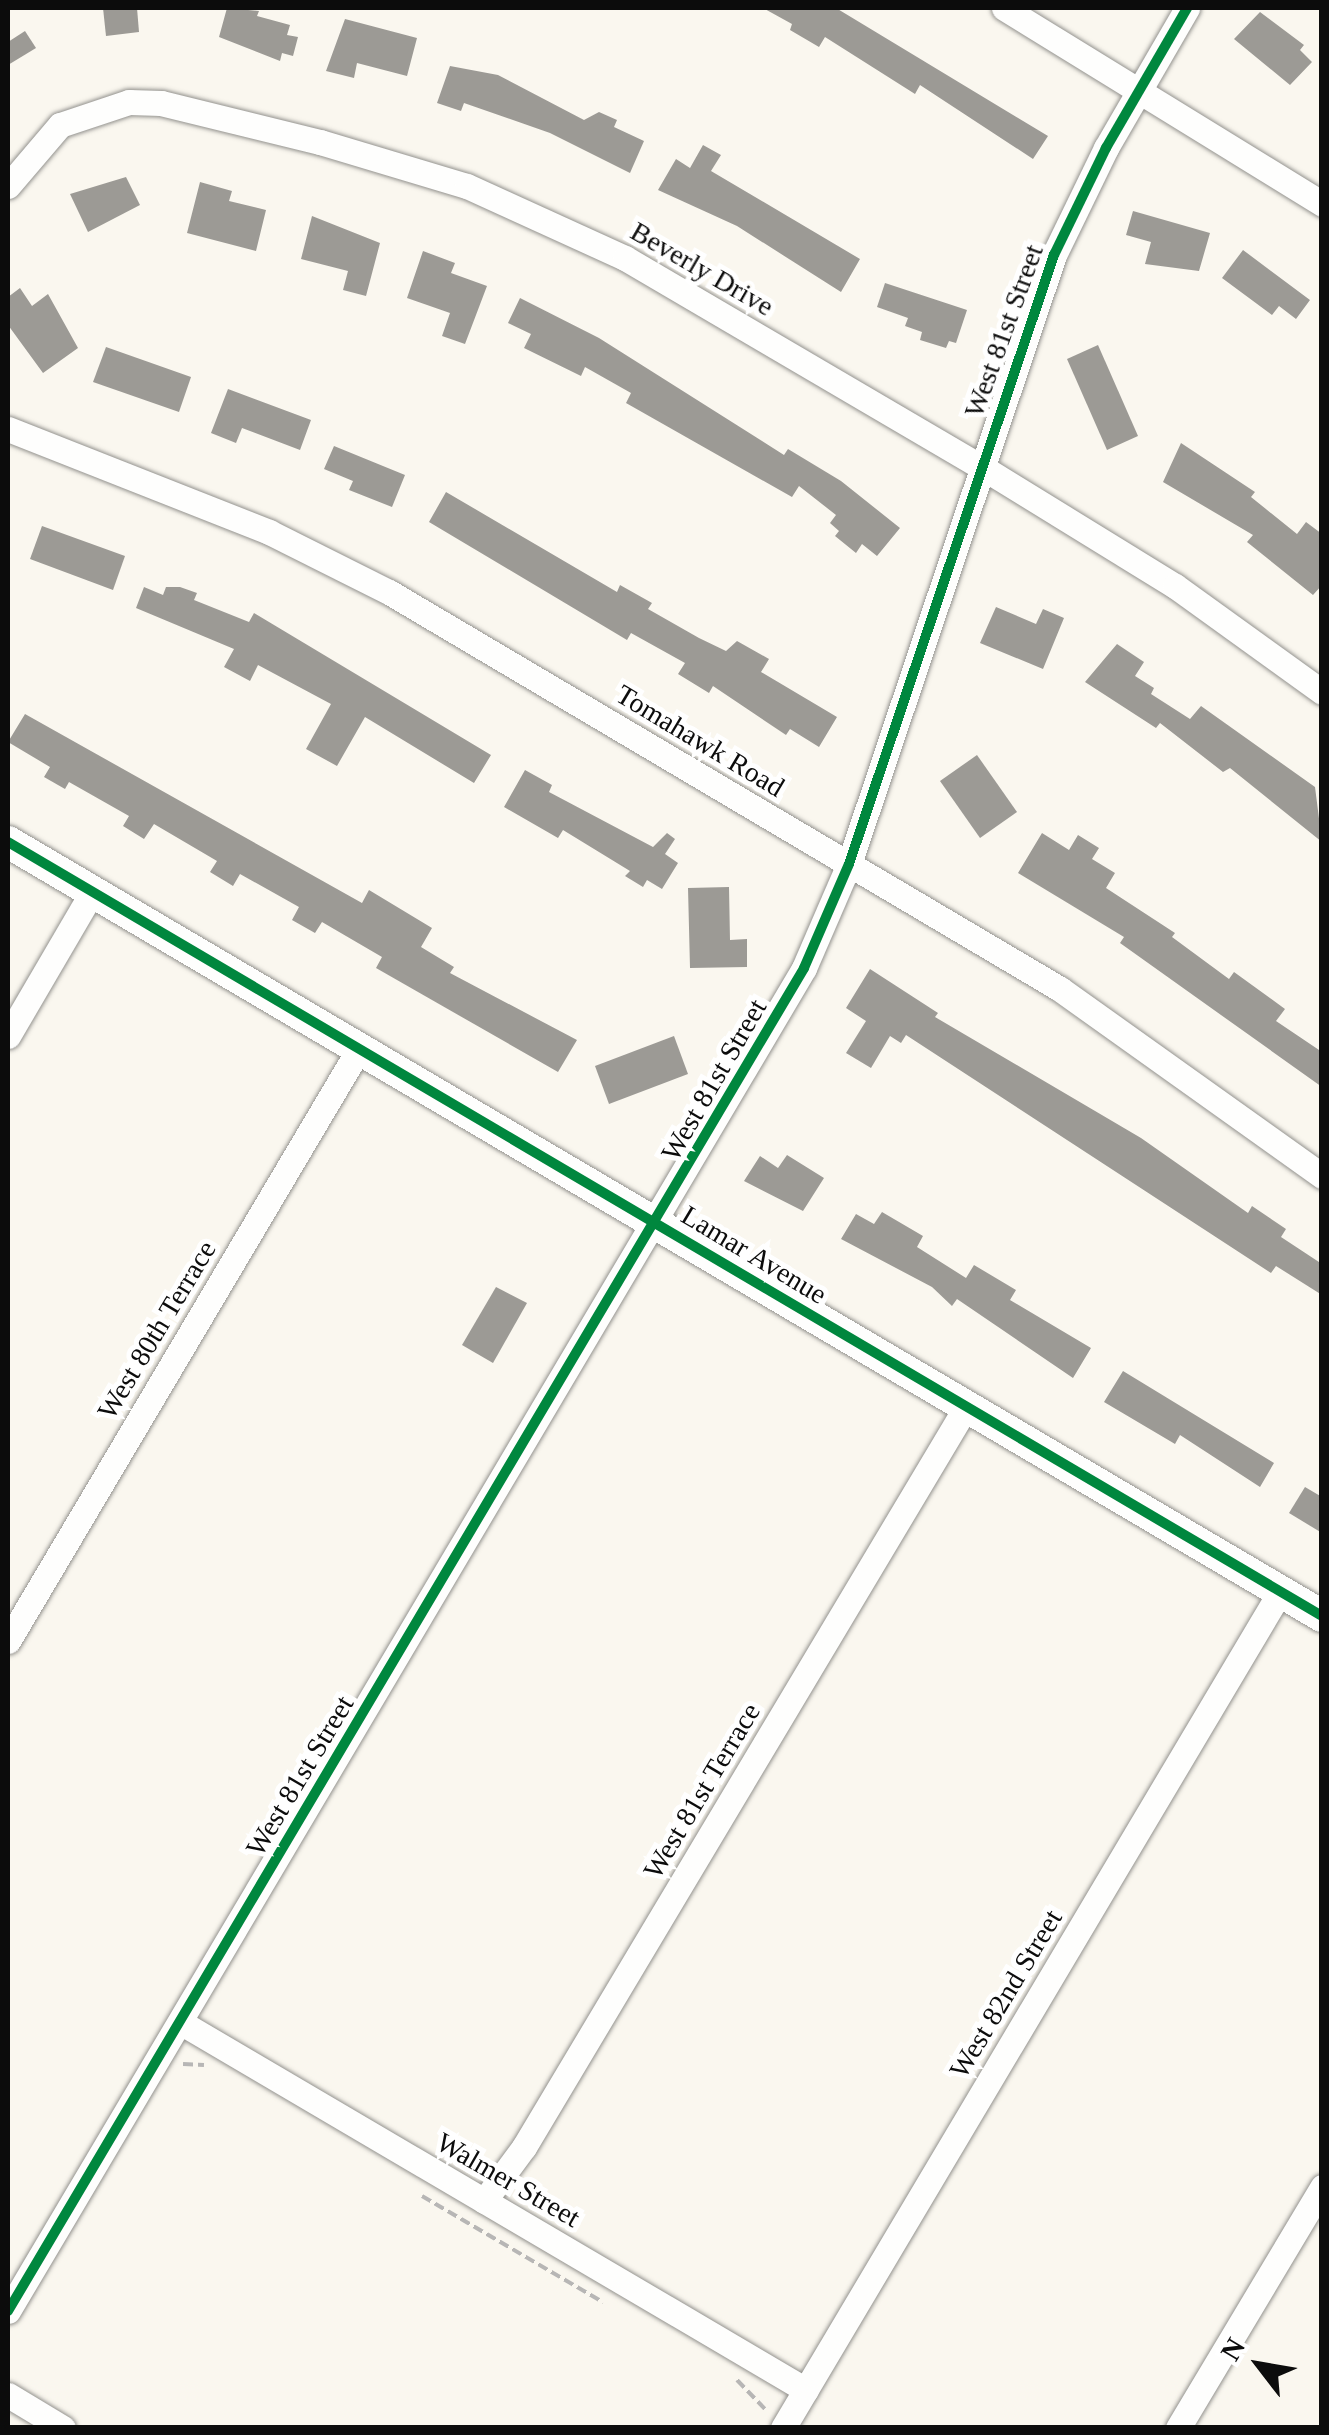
<!DOCTYPE html>
<style>
body{margin:0}
#map{position:relative;width:1329px;height:2435px;overflow:hidden;background:#faf7ef;font-family:"Times New Roman",serif}
div>[style]{position:absolute}
.building>*{inset:0;background:#9c9a95}
.path>*{height:4px;margin-top:-2px;transform-origin:0;background:repeating-linear-gradient(90deg,#b7b6b5 0 10px,transparent 0 15px)}
.roads{filter:drop-shadow(0 0 2px #93928e) drop-shadow(0 0 2px #93928e)}
.minor>*{height:25px;margin:-12.5px;padding:0 12.5px;transform-origin:12.5px;border-radius:12.5px;background:#fefefd}
.tertiary>*{height:32px;margin:-16px;padding:0 16px;transform-origin:16px;border-radius:16px;background:#fefefd}
.cycleway>*{height:10px;margin:-5px;padding:0 5px;transform-origin:5px;border-radius:5px;background:#00873e}
span{translate:-50% -50%;white-space:nowrap;text-align:center;line-height:1.15;-webkit-text-stroke:10px #fff;paint-order:stroke}
.street-label{font-size:28px;color:#0c0c0c}
.frame{position:absolute;inset:0;border:10px solid #0c0c0c;pointer-events:none}
.north{position:absolute;left:1209px;top:2315px;width:100px;height:100px;-webkit-text-stroke:8px #fff;paint-order:stroke;rotate:301deg;font-size:28px;font-weight:700;line-height:40px;text-align:center;color:#0c0c0c}
.north::after{content:'';display:block;margin:auto;width:35px;height:45px;background:#0c0c0c;clip-path:polygon(50% 0,100% 100%,50% 72%,0 100%)}
</style>
<div id="map">
<div class="building">
<i style="clip-path:polygon(103px 8px,137px 8px,139px 32px,106px 36px)"></i>
<i style="clip-path:polygon(227px 8px,259px 11px,257px 16px,290px 25px,287px 35px,298px 37px,293px 56px,282px 53px,280px 61px,219px 37px)"></i>
<i style="clip-path:polygon(763px 8px,836px 8px,1048px 136px,1033px 159px,920px 85px,915px 94px,825px 37px,819px 47px,790px 30px,792px 24px)"></i>
<i style="clip-path:polygon(1260px 12px,1304px 45px,1300px 50px,1312px 62px,1290px 85px,1234px 39px)"></i>
<i style="clip-path:polygon(345px 19px,417px 38px,407px 76px,357px 63px,354px 78px,326px 71px)"></i>
<i style="clip-path:polygon(25px 31px,36px 48px,8px 65px,8px 42px)"></i>
<i style="clip-path:polygon(450px 66px,498px 75px,584px 120px,599px 112px,617px 120px,614px 127px,644px 141px,630px 173px,550px 133px,464px 103px,461px 111px,437px 103px)"></i>
<i style="clip-path:polygon(703px 145px,721px 155px,711px 171px,860px 259px,841px 292px,737px 226px,658px 190px,676px 159px,690px 168px)"></i>
<i style="clip-path:polygon(126px 177px,140px 205px,88px 232px,70px 194px)"></i>
<i style="clip-path:polygon(200px 182px,232px 191px,229px 201px,266px 210px,256px 251px,187px 233px)"></i>
<i style="clip-path:polygon(1133px 211px,1210px 233px,1199px 271px,1145px 264px,1151px 242px,1126px 235px)"></i>
<i style="clip-path:polygon(312px 216px,380px 243px,366px 296px,343px 290px,348px 271px,301px 259px)"></i>
<i style="clip-path:polygon(1243px 250px,1310px 300px,1296px 319px,1279px 306px,1272px 315px,1222px 278px)"></i>
<i style="clip-path:polygon(423px 251px,455px 263px,451px 273px,487px 286px,465px 344px,442px 336px,450px 313px,407px 298px)"></i>
<i style="clip-path:polygon(885px 283px,967px 310px,956px 343px,949px 341px,946px 348px,920px 340px,922px 332px,905px 326px,908px 318px,877px 307px)"></i>
<i style="clip-path:polygon(20px 288px,32px 306px,48px 294px,78px 348px,43px 373px,8px 325px,8px 297px)"></i>
<i style="clip-path:polygon(520px 298px,599px 338px,784px 455px,788px 449px,841px 481px,900px 528px,877px 556px,862px 544px,856px 553px,835px 536px,839px 531px,830px 523px,836px 515px,799px 486px,792px 497px,626px 403px,631px 393px,585px 367px,581px 376px,524px 348px,531px 334px,508px 323px)"></i>
<i style="clip-path:polygon(1098px 345px,1138px 436px,1107px 450px,1067px 359px)"></i>
<i style="clip-path:polygon(106px 347px,191px 377px,179px 412px,93px 382px)"></i>
<i style="clip-path:polygon(228px 389px,311px 420px,300px 450px,242px 428px,236px 443px,211px 433px)"></i>
<i style="clip-path:polygon(1181px 443px,1255px 492px,1251px 497px,1297px 534px,1306px 522px,1322px 534px,1322px 585px,1313px 595px,1247px 542px,1253px 535px,1163px 482px)"></i>
<i style="clip-path:polygon(334px 446px,405px 475px,392px 507px,349px 490px,353px 481px,324px 469px)"></i>
<i style="clip-path:polygon(446px 492px,617px 592px,620px 585px,652px 603px,648px 609px,699px 638px,726px 651px,737px 641px,769px 659px,761px 672px,837px 717px,819px 747px,790px 729px,786px 735px,713px 686px,709px 693px,678px 674px,685px 663px,631px 633px,627px 640px,429px 522px)"></i>
<i style="clip-path:polygon(42px 526px,125px 556px,113px 590px,30px 559px)"></i>
<i style="clip-path:polygon(144px 587px,163px 595px,166px 587px,180px 587px,197px 593px,194px 600px,249px 622px,254px 613px,491px 755px,474px 783px,365px 717px,337px 766px,306px 749px,331px 704px,258px 665px,250px 681px,224px 667px,234px 649px,136px 608px)"></i>
<i style="clip-path:polygon(996px 607px,1036px 624px,1043px 609px,1064px 618px,1043px 669px,980px 643px)"></i>
<i style="clip-path:polygon(1117px 644px,1144px 662px,1135px 676px,1154px 688px,1151px 694px,1190px 719px,1201px 706px,1315px 787px,1322px 842px,1230px 768px,1223px 772px,1160px 723px,1156px 728px,1085px 682px)"></i>
<i style="clip-path:polygon(25px 714px,362px 903px,369px 890px,432px 928px,421px 947px,454px 967px,450px 973px,577px 1040px,558px 1072px,376px 968px,382px 957px,322px 922px,315px 933px,292px 920px,299px 907px,240px 874px,233px 886px,210px 872px,217px 861px,154px 824px,144px 839px,123px 826px,129px 816px,69px 782px,65px 789px,44px 777px,50px 767px,8px 742px)"></i>
<i style="clip-path:polygon(977px 755px,1017px 812px,980px 838px,940px 781px)"></i>
<i style="clip-path:polygon(525px 770px,552px 785px,549px 792px,653px 847px,667px 833px,675px 839px,665px 854px,678px 863px,662px 889px,647px 880px,643px 887px,625px 876px,630px 871px,563px 830px,558px 838px,504px 807px)"></i>
<i style="clip-path:polygon(1042px 833px,1069px 850px,1078px 835px,1099px 848px,1092px 859px,1115px 873px,1106px 888px,1175px 933px,1172px 937px,1229px 979px,1234px 972px,1285px 1009px,1276px 1021px,1322px 1052px,1322px 1087px,1120px 943px,1124px 937px,1018px 873px)"></i>
<i style="clip-path:polygon(729px 887px,730px 940px,747px 939px,747px 967px,690px 968px,688px 888px)"></i>
<i style="clip-path:polygon(870px 969px,938px 1013px,935px 1017px,1141px 1138px,1248px 1213px,1252px 1206px,1286px 1229px,1281px 1237px,1322px 1264px,1322px 1295px,1276px 1266px,1271px 1273px,906px 1035px,901px 1043px,890px 1036px,871px 1068px,846px 1053px,866px 1021px,846px 1008px)"></i>
<i style="clip-path:polygon(674px 1036px,688px 1074px,609px 1104px,595px 1066px)"></i>
<i style="clip-path:polygon(787px 1155px,824px 1178px,803px 1211px,744px 1181px,760px 1156px,778px 1168px)"></i>
<i style="clip-path:polygon(882px 1212px,923px 1236px,917px 1247px,966px 1278px,974px 1265px,1016px 1290px,1010px 1300px,1091px 1348px,1073px 1378px,957px 1299px,952px 1306px,932px 1287px,841px 1239px,856px 1214px,874px 1224px)"></i>
<i style="clip-path:polygon(496px 1287px,527px 1303px,493px 1363px,462px 1345px)"></i>
<i style="clip-path:polygon(1123px 1371px,1274px 1463px,1260px 1487px,1180px 1435px,1175px 1444px,1104px 1402px)"></i>
<i style="clip-path:polygon(1305px 1487px,1322px 1497px,1322px 1533px,1289px 1513px)"></i>
</div>
<div class="path">
<i style="left:183px;top:2064px;width:21px;rotate:3deg"></i>
<i style="left:422px;top:2196px;width:210px;rotate:30.4deg"></i>
<i style="left:737px;top:2380px;width:40px;rotate:46deg"></i>
</div>
<div class="roads">
<div class="minor">
<i style="left:1004px;top:8px;width:374px;rotate:31.6deg"></i>
<i style="left:8px;top:186px;width:80px;rotate:-49.6deg"></i>
<i style="left:60px;top:125px;width:73px;rotate:-18.4deg"></i>
<i style="left:129px;top:102px;width:32px;rotate:2deg"></i>
<i style="left:161px;top:103px;width:164px;rotate:13.8deg"></i>
<i style="left:320px;top:142px;width:153px;rotate:16.7deg"></i>
<i style="left:467px;top:186px;width:174px;rotate:24.5deg"></i>
<i style="left:625px;top:258px;width:411px;rotate:30.4deg"></i>
<i style="left:980px;top:466px;width:229px;rotate:31.6deg"></i>
<i style="left:1175px;top:586px;width:181px;rotate:35.8deg"></i>
<i style="left:8px;top:429px;width:281px;rotate:21.5deg"></i>
<i style="left:269px;top:532px;width:134px;rotate:26.6deg"></i>
<i style="left:389px;top:592px;width:780px;rotate:30.61deg"></i>
<i style="left:1060px;top:989px;width:322px;rotate:35.5deg"></i>
<i style="left:8px;top:1036px;width:167px;rotate:-59.7deg"></i>
<i style="left:8px;top:1641px;width:688px;rotate:-59.34deg"></i>
<i style="left:180px;top:2022px;width:726px;rotate:30.45deg"></i>
<i style="left:484px;top:2201px;width:67px;rotate:-53.5deg"></i>
<i style="left:524px;top:2147px;width:862px;rotate:-59.15deg"></i>
<i style="left:8px;top:2311px;width:1561px;rotate:-59.34deg"></i>
<i style="left:804px;top:968px;width:113px;rotate:-66.6deg"></i>
<i style="left:849px;top:864px;width:643px;rotate:-71.4deg"></i>
<i style="left:1054px;top:255px;width:119px;rotate:-64.1deg"></i>
<i style="left:1106px;top:148px;width:162px;rotate:-59.9deg"></i>
<i style="left:8px;top:2395px;width:64px;rotate:31deg"></i>
<i style="left:783px;top:2428px;width:973px;rotate:-59.27deg"></i>
<i style="left:1178px;top:2428px;width:281px;rotate:-59.1deg"></i>
</div>
<div class="tertiary">
<i style="left:8px;top:842px;width:1525px;rotate:30.5deg"></i>
</div>
</div>
<div class="cycleway">
<i style="left:8px;top:842px;width:1525px;rotate:30.5deg"></i>
<i style="left:8px;top:2311px;width:1561px;rotate:-59.34deg"></i>
<i style="left:804px;top:968px;width:113px;rotate:-66.6deg"></i>
<i style="left:849px;top:864px;width:643px;rotate:-71.4deg"></i>
<i style="left:1054px;top:255px;width:119px;rotate:-64.1deg"></i>
<i style="left:1106px;top:148px;width:162px;rotate:-59.9deg"></i>
</div>
<div class="street-label">
<span style="left:702px;top:269px;rotate:30deg">Beverly Drive</span>
<span style="left:1004px;top:331px;rotate:-70deg">West 81st Street</span>
<span style="left:700px;top:741px;rotate:31deg">Tomahawk Road</span>
<span style="left:714px;top:1080px;rotate:-60deg">West 81st Street</span>
<span style="left:754px;top:1255px;rotate:31deg">Lamar Avenue</span>
<span style="left:157px;top:1330px;rotate:-59deg">West 80th Terrace</span>
<span style="left:300px;top:1776px;rotate:-59deg">West 81st Street</span>
<span style="left:702px;top:1791px;rotate:-59deg">West 81st Terrace</span>
<span style="left:1006px;top:1994px;rotate:-59deg">West 82nd Street</span>
<span style="left:508px;top:2180px;rotate:30deg">Walmer Street</span>
</div>
<div class="frame"></div>
<div class="north">N</div>
</div>
